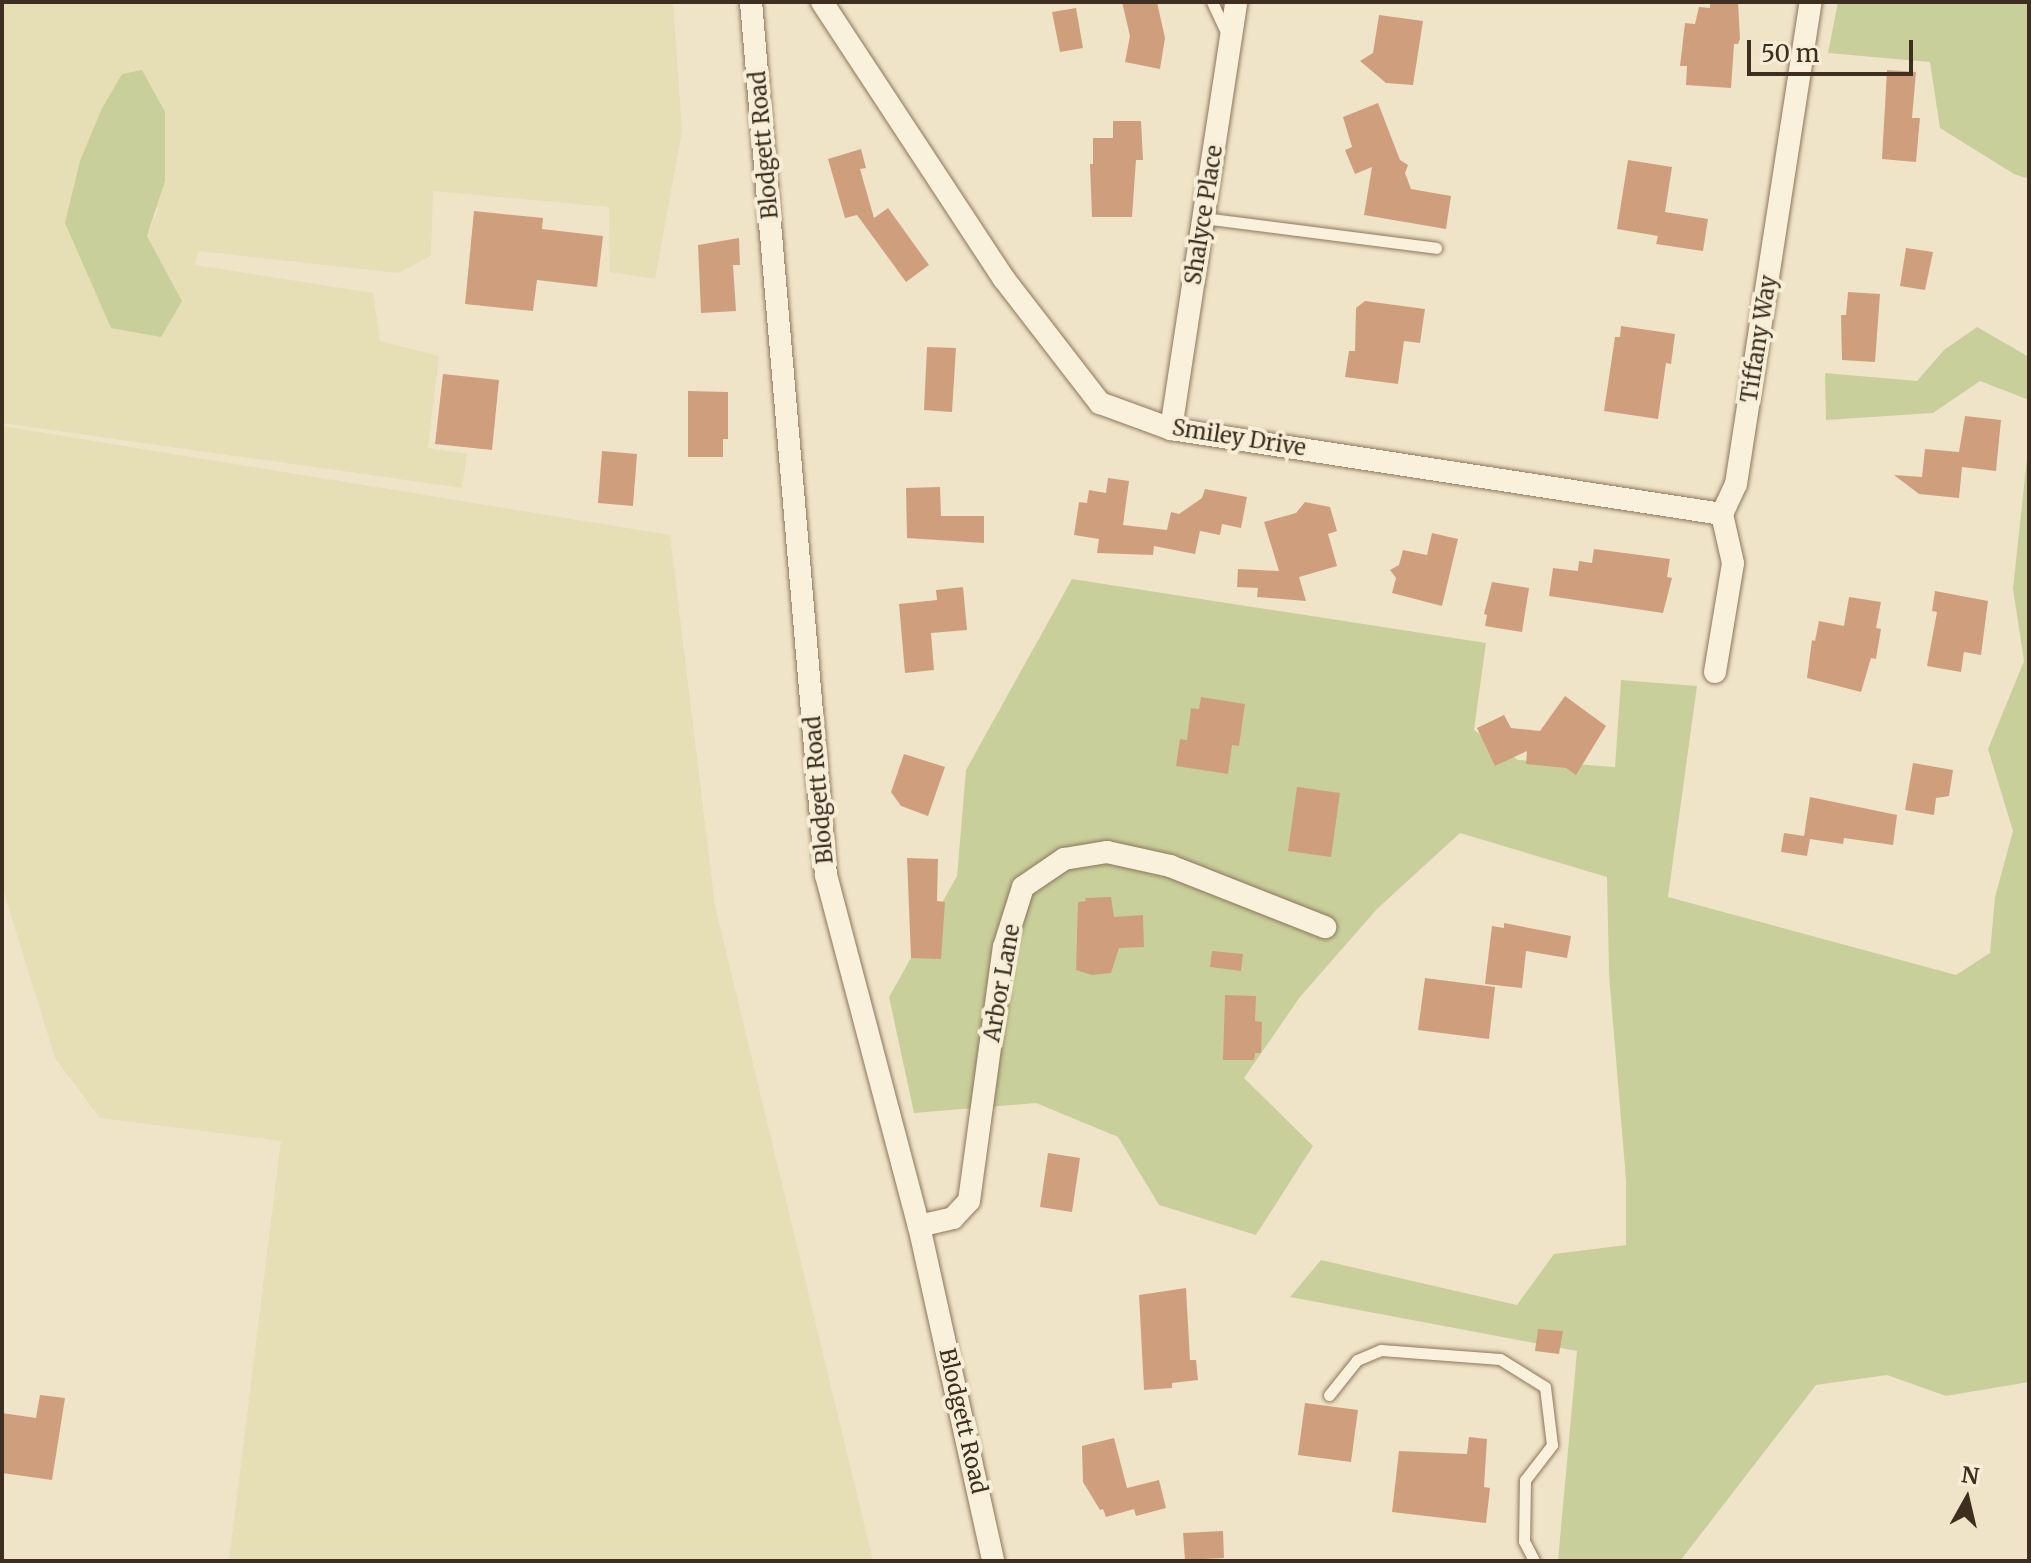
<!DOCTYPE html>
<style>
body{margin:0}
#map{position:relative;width:2031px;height:1563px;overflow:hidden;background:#f0e4c8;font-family:Merriweather,serif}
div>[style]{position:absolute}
.farmland>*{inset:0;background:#e6deb5}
.green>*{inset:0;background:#c9cf9b}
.building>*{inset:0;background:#cf9f7d}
.roads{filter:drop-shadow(0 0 2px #8d765c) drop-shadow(0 0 2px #8d765c)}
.service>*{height:11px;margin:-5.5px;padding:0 5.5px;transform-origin:5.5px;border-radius:5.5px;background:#faf1dc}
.minor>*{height:22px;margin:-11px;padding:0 11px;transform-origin:11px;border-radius:11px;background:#faf1dc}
span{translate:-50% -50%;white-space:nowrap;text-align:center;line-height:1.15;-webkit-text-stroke:8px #f7eed8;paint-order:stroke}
.street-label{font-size:22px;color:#3d2e20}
.frame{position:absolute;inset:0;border:4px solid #3d2e20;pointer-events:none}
.north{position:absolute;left:1927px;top:1459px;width:80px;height:80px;-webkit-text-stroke:6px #f7eed8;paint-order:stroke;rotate:8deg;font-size:22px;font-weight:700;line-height:32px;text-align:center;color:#3d2e20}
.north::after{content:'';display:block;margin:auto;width:28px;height:36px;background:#3d2e20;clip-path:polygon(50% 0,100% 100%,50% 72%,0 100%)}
.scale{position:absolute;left:1747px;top:40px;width:166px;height:36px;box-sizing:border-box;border:4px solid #3d2e20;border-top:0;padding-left:10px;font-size:24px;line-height:28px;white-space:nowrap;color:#3d2e20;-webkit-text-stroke:6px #f7eed8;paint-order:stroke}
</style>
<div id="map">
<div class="farmland">
<i style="clip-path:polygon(evenodd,2px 2px,673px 2px,682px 131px,655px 279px,610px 272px,609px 207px,433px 191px,431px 256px,398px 273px,198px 251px,195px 265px,373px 293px,380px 341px,439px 356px,428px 448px,467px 454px,462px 488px,2px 423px,2px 2px,122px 74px,158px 209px,147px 236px,182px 301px,80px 162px,102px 108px,122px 74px)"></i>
<i style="clip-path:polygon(2px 426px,670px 535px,715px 906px,873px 1561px,229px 1561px,281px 1141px,100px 1118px,55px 1058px,2px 886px)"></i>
</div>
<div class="green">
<i style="clip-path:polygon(1838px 2px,2029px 2px,2029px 179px,2014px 174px,1940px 128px,1930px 62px,1828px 53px)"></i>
<i style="clip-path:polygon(142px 70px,165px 112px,165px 181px,147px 236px,182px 301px,161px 337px,111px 328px,65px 223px,80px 161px,102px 108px,122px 74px)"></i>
<i style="clip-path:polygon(1977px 327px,2029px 357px,2029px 400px,1980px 381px,1933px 413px,1826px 420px,1825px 373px,1917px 381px,1944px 350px)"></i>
<i style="clip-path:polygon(2029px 439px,2029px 1382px,1946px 1396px,1887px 1375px,1816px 1385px,1680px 1561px,1558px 1561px,1577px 1351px,1290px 1297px,1321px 1260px,1517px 1305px,1554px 1254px,1626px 1245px,1626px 1180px,1609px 974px,1607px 877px,1460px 833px,1377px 909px,1300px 997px,1244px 1078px,1313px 1146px,1256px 1235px,1159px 1205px,1118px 1137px,1036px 1103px,914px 1113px,889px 997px,957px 876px,966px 770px,1072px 579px,1486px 643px,1474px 730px,1518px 760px,1615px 767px,1621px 680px,1697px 686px,1668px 897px,1956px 975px,1990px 953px,1995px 897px,2013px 831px,1988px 749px,2024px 661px,2013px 589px)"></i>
</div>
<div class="building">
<i style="clip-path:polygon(1122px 2px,1157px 2px,1165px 38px,1160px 69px,1125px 62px,1130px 36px)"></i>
<i style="clip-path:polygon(1710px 2px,1738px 2px,1740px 39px,1738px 44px,1734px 44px,1731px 88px,1686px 85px,1687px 66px,1680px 66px,1685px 23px,1695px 24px,1699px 7px,1710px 8px)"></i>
<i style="clip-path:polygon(1076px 8px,1083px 48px,1060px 52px,1052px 12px)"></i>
<i style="clip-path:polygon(1379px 15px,1423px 21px,1413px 85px,1386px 83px,1360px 61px,1373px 53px)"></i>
<i style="clip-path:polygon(1887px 70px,1916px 72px,1912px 118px,1920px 118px,1916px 162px,1882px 159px)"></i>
<i style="clip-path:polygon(1378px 103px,1400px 160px,1408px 165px,1405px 173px,1411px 189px,1451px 196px,1446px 229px,1364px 215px,1372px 167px,1355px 174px,1345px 150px,1352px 147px,1343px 117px)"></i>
<i style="clip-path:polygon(1113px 121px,1141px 121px,1143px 160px,1136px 160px,1132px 217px,1092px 217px,1090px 164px,1093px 164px,1093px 138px,1113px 138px)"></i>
<i style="clip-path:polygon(861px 149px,866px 168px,860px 169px,874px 218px,888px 208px,929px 265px,906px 282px,857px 215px,845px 218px,828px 159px)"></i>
<i style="clip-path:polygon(1628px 160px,1672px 167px,1665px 212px,1708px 219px,1703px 251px,1656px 244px,1658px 236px,1617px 229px)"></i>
<i style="clip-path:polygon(474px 211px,543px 218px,542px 229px,603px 236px,597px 287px,537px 280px,533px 311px,465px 304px)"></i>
<i style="clip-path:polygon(739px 238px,740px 265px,733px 265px,736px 311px,701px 313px,698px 245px)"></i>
<i style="clip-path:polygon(1906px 248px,1933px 252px,1925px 290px,1900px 286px)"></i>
<i style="clip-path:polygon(1848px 292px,1880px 294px,1875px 362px,1842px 360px,1841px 315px,1846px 315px)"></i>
<i style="clip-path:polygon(1365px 301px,1425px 309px,1420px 343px,1404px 341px,1398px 384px,1345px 377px,1349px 351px,1355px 351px,1356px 308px)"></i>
<i style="clip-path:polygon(1621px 326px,1675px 334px,1671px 364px,1666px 363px,1658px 419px,1604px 411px,1615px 337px,1620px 337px)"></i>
<i style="clip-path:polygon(927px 347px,956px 348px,952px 412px,924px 410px)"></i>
<i style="clip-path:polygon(443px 374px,499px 380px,492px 450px,435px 444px)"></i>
<i style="clip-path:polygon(688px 391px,728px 392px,728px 439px,723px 439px,723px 457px,688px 457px)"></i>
<i style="clip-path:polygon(1965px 416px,2001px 420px,1996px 471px,1962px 467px,1959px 498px,1919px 494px,1894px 475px,1922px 477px,1925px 449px,1959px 452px)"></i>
<i style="clip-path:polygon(602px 451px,637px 454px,633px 506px,598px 503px)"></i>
<i style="clip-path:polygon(1108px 478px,1129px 481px,1123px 525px,1167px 530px,1171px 512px,1179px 514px,1202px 498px,1205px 489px,1247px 497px,1241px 528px,1222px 524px,1220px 535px,1200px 531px,1195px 554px,1154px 546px,1153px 555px,1097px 553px,1099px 539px,1074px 535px,1079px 502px,1087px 503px,1089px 490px,1106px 493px)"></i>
<i style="clip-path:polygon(940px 487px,941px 516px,984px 516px,984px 543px,907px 538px,906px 488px)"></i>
<i style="clip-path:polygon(1305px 502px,1330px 507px,1337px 531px,1328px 534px,1337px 566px,1299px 577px,1306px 601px,1257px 597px,1258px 588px,1237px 587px,1238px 569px,1279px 571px,1264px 522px,1296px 513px)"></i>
<i style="clip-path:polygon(1432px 533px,1458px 539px,1442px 606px,1392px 593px,1396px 578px,1390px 570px,1399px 565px,1403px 550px,1427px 555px)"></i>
<i style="clip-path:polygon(1594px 549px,1670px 559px,1667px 577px,1672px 578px,1663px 613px,1549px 596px,1553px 568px,1578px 571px,1579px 561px,1592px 563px)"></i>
<i style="clip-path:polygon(1492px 582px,1529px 588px,1522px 632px,1485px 626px,1487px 615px,1484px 614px)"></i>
<i style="clip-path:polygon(963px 587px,967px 630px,931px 633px,934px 670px,905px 673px,899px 604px,937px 600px,936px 590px)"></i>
<i style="clip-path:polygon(1935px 591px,1988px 601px,1981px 655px,1964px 652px,1961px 672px,1927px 666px,1937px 612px,1932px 611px)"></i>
<i style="clip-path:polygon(1849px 597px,1881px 602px,1876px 628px,1881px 629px,1876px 659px,1871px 658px,1861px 692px,1807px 678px,1812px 640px,1815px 641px,1819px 621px,1844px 626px)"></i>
<i style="clip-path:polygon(1565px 696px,1606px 726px,1576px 775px,1566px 768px,1526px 764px,1527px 751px,1495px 766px,1477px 728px,1504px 715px,1511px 728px,1540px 731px)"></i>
<i style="clip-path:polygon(1201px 697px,1245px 704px,1239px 746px,1232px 745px,1228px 774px,1176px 766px,1180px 739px,1187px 740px,1191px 708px,1199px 709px)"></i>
<i style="clip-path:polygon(904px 754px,945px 767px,928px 816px,901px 806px,891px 792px)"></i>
<i style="clip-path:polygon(1913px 763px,1953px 770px,1949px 796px,1936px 798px,1934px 815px,1905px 810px)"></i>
<i style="clip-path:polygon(1297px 787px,1340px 793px,1331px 857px,1288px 851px)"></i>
<i style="clip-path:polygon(1810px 797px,1897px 815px,1893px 845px,1844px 838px,1843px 844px,1810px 839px,1807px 856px,1781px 852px,1784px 833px,1804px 836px)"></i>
<i style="clip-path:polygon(907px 858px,938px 859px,937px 901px,945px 902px,941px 959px,911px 958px)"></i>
<i style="clip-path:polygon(1111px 897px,1114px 917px,1143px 915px,1144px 947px,1119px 948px,1111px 973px,1092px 975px,1076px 970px,1078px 902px,1086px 901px,1085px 898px)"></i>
<i style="clip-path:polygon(1504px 923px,1571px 936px,1567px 958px,1526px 951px,1522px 988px,1485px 984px,1492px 926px,1504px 928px)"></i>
<i style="clip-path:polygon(1212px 951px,1243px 954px,1241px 971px,1210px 967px)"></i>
<i style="clip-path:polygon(1425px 978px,1495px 987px,1489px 1039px,1418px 1030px)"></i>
<i style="clip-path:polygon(1225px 995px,1256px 996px,1255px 1021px,1262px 1022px,1261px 1053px,1255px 1053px,1254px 1060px,1223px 1060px)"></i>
<i style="clip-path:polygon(1048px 1153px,1080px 1158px,1072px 1212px,1040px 1207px)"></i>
<i style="clip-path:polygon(1186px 1288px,1190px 1360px,1196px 1360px,1198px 1380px,1172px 1383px,1172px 1388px,1144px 1390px,1139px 1295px)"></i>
<i style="clip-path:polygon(1538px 1329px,1563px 1331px,1559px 1354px,1535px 1351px)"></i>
<i style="clip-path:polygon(40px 1395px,65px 1398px,52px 1480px,2px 1473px,2px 1413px,36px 1418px)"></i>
<i style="clip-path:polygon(1305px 1403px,1358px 1410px,1351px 1462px,1298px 1455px)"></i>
<i style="clip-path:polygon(1469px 1437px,1487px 1439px,1484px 1487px,1490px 1488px,1486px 1523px,1392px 1512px,1399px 1451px,1467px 1454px)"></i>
<i style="clip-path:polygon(1114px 1438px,1127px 1488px,1159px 1480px,1166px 1508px,1136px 1516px,1134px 1509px,1106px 1517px,1103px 1509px,1100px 1510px,1083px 1482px,1082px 1446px)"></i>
<i style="clip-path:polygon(1223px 1531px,1224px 1558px,1185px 1560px,1183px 1533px)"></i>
</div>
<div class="roads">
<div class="service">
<i style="left:1212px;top:2px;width:38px;rotate:65deg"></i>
<i style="left:1203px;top:218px;width:235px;rotate:7.3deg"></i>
<i style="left:1329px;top:1395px;width:45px;rotate:-51.3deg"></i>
<i style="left:1357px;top:1360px;width:26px;rotate:-23deg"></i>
<i style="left:1381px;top:1350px;width:119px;rotate:4.3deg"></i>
<i style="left:1500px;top:1359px;width:53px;rotate:31.9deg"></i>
<i style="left:1545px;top:1387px;width:58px;rotate:83.1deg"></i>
<i style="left:1552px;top:1445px;width:44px;rotate:127.6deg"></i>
<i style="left:1525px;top:1480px;width:61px;rotate:90.9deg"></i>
<i style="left:1524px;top:1541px;width:22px;rotate:63deg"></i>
</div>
<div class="minor">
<i style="left:751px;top:2px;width:876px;rotate:85.09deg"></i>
<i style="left:826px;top:875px;width:363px;rotate:75.2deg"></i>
<i style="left:919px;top:1226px;width:343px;rotate:77.5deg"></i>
<i style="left:822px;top:2px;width:331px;rotate:56.7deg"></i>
<i style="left:1004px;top:279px;width:157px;rotate:52.3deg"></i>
<i style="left:1100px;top:403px;width:76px;rotate:20.1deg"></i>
<i style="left:1171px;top:429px;width:558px;rotate:8.77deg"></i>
<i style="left:1171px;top:429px;width:432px;rotate:-81.3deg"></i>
<i style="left:1715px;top:672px;width:110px;rotate:-80.6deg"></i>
<i style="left:1733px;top:563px;width:50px;rotate:-102.7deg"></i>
<i style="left:1722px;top:514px;width:33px;rotate:-65deg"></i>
<i style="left:1736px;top:484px;width:488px;rotate:-81.2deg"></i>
<i style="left:919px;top:1226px;width:35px;rotate:-13deg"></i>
<i style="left:953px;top:1218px;width:23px;rotate:-47deg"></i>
<i style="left:969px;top:1201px;width:256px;rotate:-82.2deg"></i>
<i style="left:1004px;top:947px;width:63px;rotate:-72.4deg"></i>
<i style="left:1023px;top:887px;width:50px;rotate:-34.3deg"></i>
<i style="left:1064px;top:859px;width:44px;rotate:-9.2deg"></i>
<i style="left:1107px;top:852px;width:65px;rotate:12.5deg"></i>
<i style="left:1170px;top:866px;width:167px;rotate:21.5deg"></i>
</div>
</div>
<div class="street-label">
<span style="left:764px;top:145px;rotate:-95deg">Blodgett Road</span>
<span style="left:1204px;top:215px;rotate:-81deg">Shalyce Place</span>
<span style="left:1759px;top:339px;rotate:-81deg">Tiffany Way</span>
<span style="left:1239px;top:438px;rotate:9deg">Smiley Drive</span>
<span style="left:819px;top:790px;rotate:-95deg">Blodgett Road</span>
<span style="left:1002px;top:983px;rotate:-80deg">Arbor Lane</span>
<span style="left:963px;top:1421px;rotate:77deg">Blodgett Road</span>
</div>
<div class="frame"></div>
<div class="north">N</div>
<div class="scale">50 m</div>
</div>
